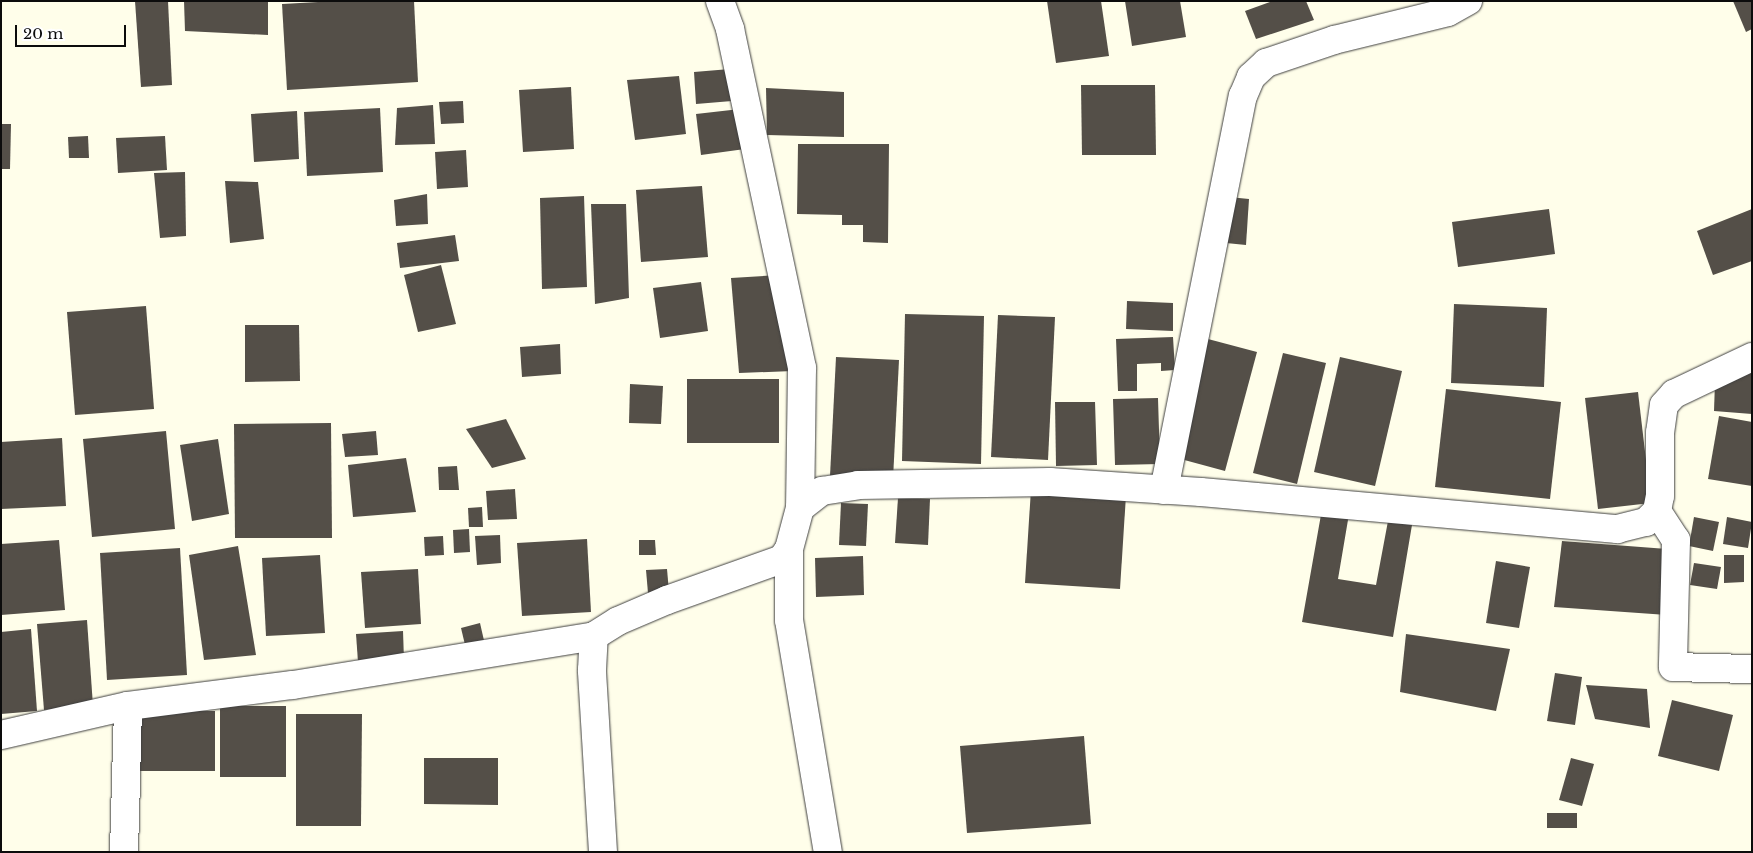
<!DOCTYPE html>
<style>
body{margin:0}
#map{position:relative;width:1753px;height:853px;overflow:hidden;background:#fffeea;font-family:"Libre Baskerville",serif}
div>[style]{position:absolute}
.building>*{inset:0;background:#544f48}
.roads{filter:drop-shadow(0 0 1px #3f3f3f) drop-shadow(0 0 1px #3f3f3f)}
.minor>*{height:28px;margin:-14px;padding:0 14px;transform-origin:14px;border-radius:14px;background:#fff}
span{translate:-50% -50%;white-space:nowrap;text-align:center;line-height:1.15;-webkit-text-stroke:5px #fff;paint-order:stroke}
.frame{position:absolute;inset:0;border:2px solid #0c0c0c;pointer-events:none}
.scale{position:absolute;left:15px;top:25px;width:111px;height:22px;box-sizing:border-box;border:2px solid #0c0c0c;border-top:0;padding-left:6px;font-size:15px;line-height:18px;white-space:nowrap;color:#0c0c0c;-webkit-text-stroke:4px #fff;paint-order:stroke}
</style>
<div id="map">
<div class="building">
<i style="clip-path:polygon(135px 1px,168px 1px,172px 85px,141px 87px)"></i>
<i style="clip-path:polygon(184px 1px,268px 1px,268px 35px,185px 31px)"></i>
<i style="clip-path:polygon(336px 1px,414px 1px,418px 82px,287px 90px,282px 4px)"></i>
<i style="clip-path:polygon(1047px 1px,1101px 1px,1109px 56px,1056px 63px)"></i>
<i style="clip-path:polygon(1125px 1px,1180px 1px,1186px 37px,1132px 46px)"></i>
<i style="clip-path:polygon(1273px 1px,1306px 1px,1314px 20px,1256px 39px,1245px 11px)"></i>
<i style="clip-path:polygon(1733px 1px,1752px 1px,1752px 29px,1746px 32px)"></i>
<i style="clip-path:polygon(730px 69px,732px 101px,696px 104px,694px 72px)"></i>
<i style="clip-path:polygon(679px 76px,686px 134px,635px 140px,627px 80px)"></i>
<i style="clip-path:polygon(1081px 85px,1155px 85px,1156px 155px,1082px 155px)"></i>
<i style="clip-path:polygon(571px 87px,574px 149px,523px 152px,519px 90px)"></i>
<i style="clip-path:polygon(766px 88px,844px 92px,844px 137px,767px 135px)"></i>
<i style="clip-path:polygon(463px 101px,464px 123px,441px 124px,439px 102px)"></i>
<i style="clip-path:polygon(433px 105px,435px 144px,395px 145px,397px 108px)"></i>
<i style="clip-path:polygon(380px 108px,383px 172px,307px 176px,304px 112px)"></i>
<i style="clip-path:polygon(740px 109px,745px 149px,701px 155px,696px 114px)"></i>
<i style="clip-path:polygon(297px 111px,299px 159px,254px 162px,251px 114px)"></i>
<i style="clip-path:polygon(1px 124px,11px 124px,10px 169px,1px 169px)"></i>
<i style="clip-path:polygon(88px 136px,89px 158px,69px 158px,68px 137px)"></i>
<i style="clip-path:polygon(165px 136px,167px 170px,118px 173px,116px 138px)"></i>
<i style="clip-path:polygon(798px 144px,889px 144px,888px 243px,863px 242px,863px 225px,842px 225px,842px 215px,797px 214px)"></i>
<i style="clip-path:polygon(466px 150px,468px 187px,437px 189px,435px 152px)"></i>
<i style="clip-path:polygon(185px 172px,186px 236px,160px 238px,154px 173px)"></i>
<i style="clip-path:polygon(225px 181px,258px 182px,264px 239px,230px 243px)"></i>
<i style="clip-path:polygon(702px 186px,708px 257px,641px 262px,636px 190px)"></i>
<i style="clip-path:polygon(427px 194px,428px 224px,396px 226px,394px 200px)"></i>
<i style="clip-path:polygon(584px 196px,587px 287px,542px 289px,540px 198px)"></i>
<i style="clip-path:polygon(1229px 197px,1249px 199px,1246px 245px,1226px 243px)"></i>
<i style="clip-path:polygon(591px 204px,626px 204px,629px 298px,595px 304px)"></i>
<i style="clip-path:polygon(1549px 209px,1555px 254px,1458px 267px,1452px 222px)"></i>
<i style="clip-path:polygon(1752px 209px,1752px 261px,1713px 275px,1697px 231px)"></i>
<i style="clip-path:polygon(455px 235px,459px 261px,400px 268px,397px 243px)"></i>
<i style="clip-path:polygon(441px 265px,456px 324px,418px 332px,404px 275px)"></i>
<i style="clip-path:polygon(779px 275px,793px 371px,739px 373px,731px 278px)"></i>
<i style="clip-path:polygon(701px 282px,708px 331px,660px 338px,653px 288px)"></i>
<i style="clip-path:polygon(1127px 301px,1173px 303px,1173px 331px,1126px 329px)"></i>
<i style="clip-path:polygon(1454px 304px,1547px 308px,1544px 387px,1451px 383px)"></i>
<i style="clip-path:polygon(146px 306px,154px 409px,75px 415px,67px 312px)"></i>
<i style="clip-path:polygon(905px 314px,984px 316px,981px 464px,902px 461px)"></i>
<i style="clip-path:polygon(998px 315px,1055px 317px,1048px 460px,991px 457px)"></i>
<i style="clip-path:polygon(245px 325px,299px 325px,300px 381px,245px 382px)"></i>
<i style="clip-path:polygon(1173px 337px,1175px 370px,1161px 371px,1161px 363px,1137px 364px,1137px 391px,1118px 391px,1116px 339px)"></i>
<i style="clip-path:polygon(1208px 339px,1257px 352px,1225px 471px,1177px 458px)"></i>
<i style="clip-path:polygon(560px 344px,561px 374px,522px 377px,520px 347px)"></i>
<i style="clip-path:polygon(1283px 353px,1326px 363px,1297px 484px,1253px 473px)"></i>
<i style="clip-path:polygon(836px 357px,899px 360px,893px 479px,830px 476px)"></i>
<i style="clip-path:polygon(1340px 357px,1402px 371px,1375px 486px,1314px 472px)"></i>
<i style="clip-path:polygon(1752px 366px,1752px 414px,1714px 411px,1715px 382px)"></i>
<i style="clip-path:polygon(687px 379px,779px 379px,779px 443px,687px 443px)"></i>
<i style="clip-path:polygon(630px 384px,663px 386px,661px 424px,629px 423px)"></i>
<i style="clip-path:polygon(1446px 389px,1561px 402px,1550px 499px,1435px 487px)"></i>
<i style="clip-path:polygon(1638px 392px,1651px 503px,1598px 509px,1585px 398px)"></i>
<i style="clip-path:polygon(1158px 398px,1160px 464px,1115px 465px,1113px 399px)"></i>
<i style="clip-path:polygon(1055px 402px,1095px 402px,1097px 465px,1056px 466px)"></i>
<i style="clip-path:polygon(1719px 416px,1752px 422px,1752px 486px,1708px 479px)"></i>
<i style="clip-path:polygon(506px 419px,526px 459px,492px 468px,466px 429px)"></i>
<i style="clip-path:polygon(331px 423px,332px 538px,235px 538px,234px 424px)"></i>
<i style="clip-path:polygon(166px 431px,175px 529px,92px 537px,83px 439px)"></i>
<i style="clip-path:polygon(376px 431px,378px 455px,345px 457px,342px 434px)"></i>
<i style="clip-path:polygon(62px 438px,66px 506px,1px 509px,1px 442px)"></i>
<i style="clip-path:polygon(218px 439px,229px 514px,192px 521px,180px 445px)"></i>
<i style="clip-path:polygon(406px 458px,416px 512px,353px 517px,348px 465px)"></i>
<i style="clip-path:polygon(457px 466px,459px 490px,439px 490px,438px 467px)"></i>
<i style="clip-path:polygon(515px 489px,517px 519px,488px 520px,486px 491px)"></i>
<i style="clip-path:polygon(1031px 489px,1126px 495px,1120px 589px,1025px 583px)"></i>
<i style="clip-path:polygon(898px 498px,930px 499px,928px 545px,895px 543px)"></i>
<i style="clip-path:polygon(841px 503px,868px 504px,866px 546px,839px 545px)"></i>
<i style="clip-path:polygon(482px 507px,483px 527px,469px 527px,468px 508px)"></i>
<i style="clip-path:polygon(1322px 509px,1349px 514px,1338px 579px,1376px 585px,1388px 521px,1412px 525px,1393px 637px,1302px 622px)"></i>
<i style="clip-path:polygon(1694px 517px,1719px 522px,1713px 551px,1689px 546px)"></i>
<i style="clip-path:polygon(1727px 517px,1752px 522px,1748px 548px,1723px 544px)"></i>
<i style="clip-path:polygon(469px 529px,470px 552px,454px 553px,453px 530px)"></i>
<i style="clip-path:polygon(500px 535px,501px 563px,477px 565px,475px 536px)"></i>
<i style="clip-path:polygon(443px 536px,444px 555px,425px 556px,424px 537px)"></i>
<i style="clip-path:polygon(587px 539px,591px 612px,522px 616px,517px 543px)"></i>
<i style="clip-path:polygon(59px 540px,65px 610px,1px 615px,1px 544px)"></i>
<i style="clip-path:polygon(639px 540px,655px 540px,656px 555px,639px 555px)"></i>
<i style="clip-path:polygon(1562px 541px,1667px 549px,1667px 615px,1554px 607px)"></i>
<i style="clip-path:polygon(238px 546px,256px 655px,204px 660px,189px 555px)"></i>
<i style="clip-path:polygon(180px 548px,187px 675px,107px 680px,100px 553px)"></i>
<i style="clip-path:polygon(320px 555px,325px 633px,266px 636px,262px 558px)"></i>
<i style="clip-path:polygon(1724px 555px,1744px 555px,1744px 582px,1724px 583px)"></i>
<i style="clip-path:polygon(863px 556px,864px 595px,816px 597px,815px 558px)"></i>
<i style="clip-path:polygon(1496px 561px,1530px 567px,1519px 628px,1486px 623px)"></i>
<i style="clip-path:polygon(1694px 563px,1721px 567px,1717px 589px,1690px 585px)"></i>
<i style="clip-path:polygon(418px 569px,421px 624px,365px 628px,361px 572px)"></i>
<i style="clip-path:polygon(667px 569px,669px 592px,648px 593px,646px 570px)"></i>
<i style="clip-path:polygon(87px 620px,93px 706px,44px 710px,37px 624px)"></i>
<i style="clip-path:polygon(480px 623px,485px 645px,466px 649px,461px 628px)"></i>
<i style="clip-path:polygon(31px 629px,37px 711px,1px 714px,1px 632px)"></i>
<i style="clip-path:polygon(403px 631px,404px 660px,358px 662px,356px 634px)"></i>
<i style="clip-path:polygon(1406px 634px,1510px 649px,1496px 711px,1400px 692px)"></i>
<i style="clip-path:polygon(1555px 673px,1582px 677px,1575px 725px,1547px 721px)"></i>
<i style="clip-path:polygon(1586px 685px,1647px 689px,1650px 728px,1595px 719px)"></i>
<i style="clip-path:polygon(1672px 700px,1733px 715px,1719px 771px,1658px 756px)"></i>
<i style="clip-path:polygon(220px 706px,286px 706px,286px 777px,220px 777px)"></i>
<i style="clip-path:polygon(139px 711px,215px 711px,215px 771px,138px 771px)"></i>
<i style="clip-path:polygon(296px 714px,362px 714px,361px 826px,296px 826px)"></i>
<i style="clip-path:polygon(1084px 736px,1091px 824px,967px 833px,960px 746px)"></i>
<i style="clip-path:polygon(424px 758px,498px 758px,498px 805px,424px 804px)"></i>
<i style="clip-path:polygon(1571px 758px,1594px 764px,1582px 806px,1559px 800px)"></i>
<i style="clip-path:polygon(1547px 813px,1577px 813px,1577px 828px,1547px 828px)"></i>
</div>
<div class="roads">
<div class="minor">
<i style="left:720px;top:1px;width:30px;rotate:70deg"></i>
<i style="left:730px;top:29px;width:347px;rotate:78deg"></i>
<i style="left:802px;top:368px;width:140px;rotate:90.8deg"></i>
<i style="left:1164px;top:490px;width:402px;rotate:-78.7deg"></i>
<i style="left:1243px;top:96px;width:21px;rotate:-67deg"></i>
<i style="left:1251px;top:77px;width:21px;rotate:-43deg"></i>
<i style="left:1266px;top:63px;width:72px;rotate:-18.7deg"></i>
<i style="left:1334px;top:40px;width:117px;rotate:-13.8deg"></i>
<i style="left:1448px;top:12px;width:23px;rotate:-29deg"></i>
<i style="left:1657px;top:511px;width:35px;rotate:57deg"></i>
<i style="left:1676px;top:540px;width:127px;rotate:91.4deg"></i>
<i style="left:1673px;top:667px;width:79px;rotate:1.5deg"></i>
<i style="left:789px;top:549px;width:71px;rotate:90deg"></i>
<i style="left:789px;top:620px;width:235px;rotate:80.5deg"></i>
<i style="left:1px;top:735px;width:130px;rotate:-12.9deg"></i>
<i style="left:128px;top:706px;width:166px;rotate:-7.3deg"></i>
<i style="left:293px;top:685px;width:305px;rotate:-9.2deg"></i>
<i style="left:124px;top:852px;width:146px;rotate:-88.4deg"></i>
<i style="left:603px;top:852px;width:182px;rotate:-93.5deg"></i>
<i style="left:592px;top:670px;width:34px;rotate:-87deg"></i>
<i style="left:594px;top:636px;width:28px;rotate:-32deg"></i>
<i style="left:618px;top:621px;width:53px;rotate:-23.2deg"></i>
<i style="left:667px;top:600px;width:122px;rotate:-19.6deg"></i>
<i style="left:782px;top:559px;width:12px;rotate:-55deg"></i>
<i style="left:789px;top:549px;width:42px;rotate:-75deg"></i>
<i style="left:800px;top:508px;width:28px;rotate:-38deg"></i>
<i style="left:822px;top:491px;width:36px;rotate:-9deg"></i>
<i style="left:858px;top:485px;width:192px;rotate:-0.9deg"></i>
<i style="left:1050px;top:482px;width:151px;rotate:3.8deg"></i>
<i style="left:1201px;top:492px;width:418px;rotate:5.1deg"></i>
<i style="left:1617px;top:529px;width:30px;rotate:-14deg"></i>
<i style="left:1646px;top:522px;width:16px;rotate:-45deg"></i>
<i style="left:1657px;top:511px;width:15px;rotate:-79deg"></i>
<i style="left:1660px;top:496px;width:63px;rotate:-90deg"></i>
<i style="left:1660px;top:433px;width:28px;rotate:-82deg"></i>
<i style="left:1664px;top:405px;width:15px;rotate:-48deg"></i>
<i style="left:1674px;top:394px;width:86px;rotate:-25.4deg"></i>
</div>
</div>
<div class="frame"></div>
<div class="scale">20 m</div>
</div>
